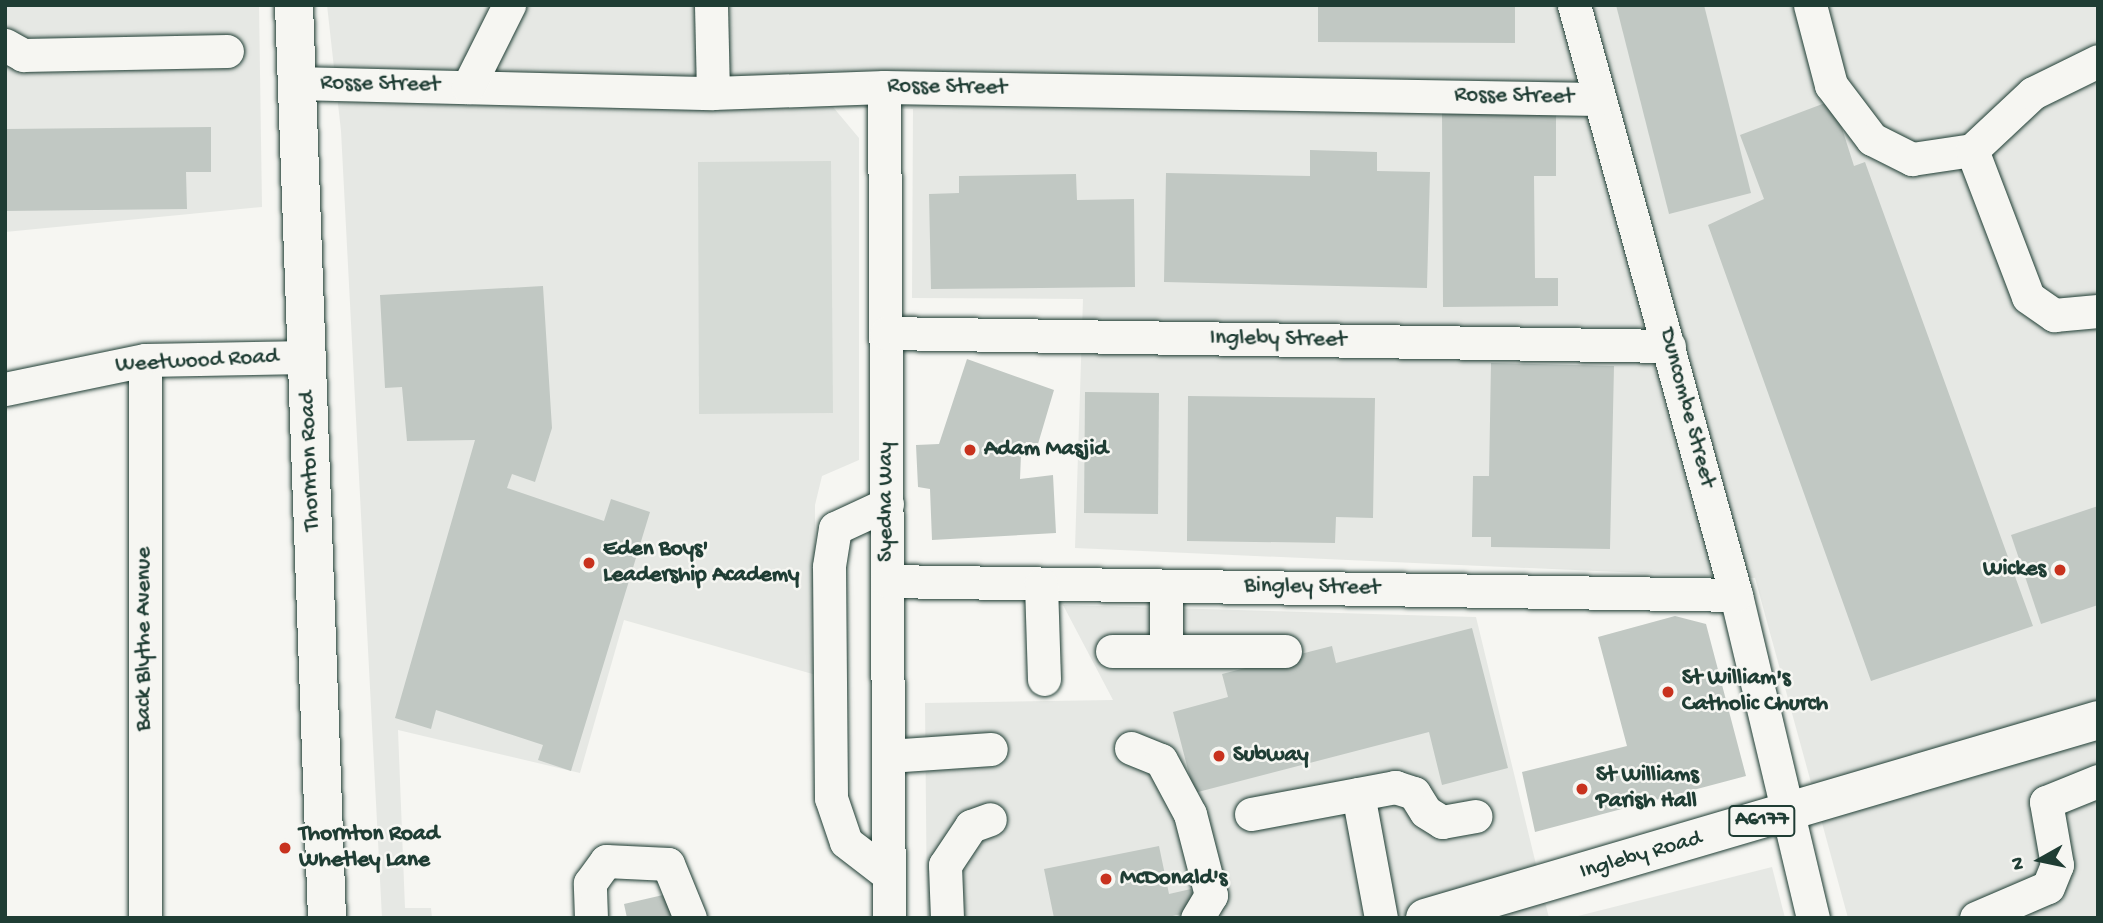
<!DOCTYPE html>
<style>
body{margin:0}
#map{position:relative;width:2103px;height:923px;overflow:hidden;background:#f6f6f2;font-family:"Gochi Hand",sans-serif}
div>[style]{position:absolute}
.built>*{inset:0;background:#e6e8e4}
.green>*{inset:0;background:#d6dbd6}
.building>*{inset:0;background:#c1c8c3}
.roads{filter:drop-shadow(0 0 2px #1f3d34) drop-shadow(0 0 2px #1f3d34)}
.minor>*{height:33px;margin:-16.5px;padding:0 16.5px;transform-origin:16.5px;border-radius:16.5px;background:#f6f6f2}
.major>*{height:38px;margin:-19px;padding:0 19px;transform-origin:19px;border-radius:19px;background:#f6f6f2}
.dots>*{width:19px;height:19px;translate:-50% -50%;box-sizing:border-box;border:4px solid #f6f6f2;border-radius:50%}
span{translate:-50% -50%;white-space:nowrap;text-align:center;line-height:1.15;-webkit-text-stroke:5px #f6f6f2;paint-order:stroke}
.shield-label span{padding:2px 5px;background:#f6f6f2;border:2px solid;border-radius:5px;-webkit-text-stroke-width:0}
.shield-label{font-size:21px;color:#1f3d34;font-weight:700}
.street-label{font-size:23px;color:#1f3d34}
.poi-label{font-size:23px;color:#1f3d34;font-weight:700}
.left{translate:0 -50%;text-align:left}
.right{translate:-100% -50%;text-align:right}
.frame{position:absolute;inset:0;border:7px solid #1f3d34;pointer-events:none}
.north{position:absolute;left:2005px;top:825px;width:70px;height:70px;-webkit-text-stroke:5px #f6f6f2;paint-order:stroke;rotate:261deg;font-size:19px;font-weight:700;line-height:28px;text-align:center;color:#1f3d34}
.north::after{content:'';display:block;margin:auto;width:24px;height:32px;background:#1f3d34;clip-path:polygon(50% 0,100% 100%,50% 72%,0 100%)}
</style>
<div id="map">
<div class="built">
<i style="clip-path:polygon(5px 5px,259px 5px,262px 207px,5px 232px)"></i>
<i style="clip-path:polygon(327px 5px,2098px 5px,2098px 918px,1848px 918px,1755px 578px,1075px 548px,1083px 299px,912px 298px,913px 109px,833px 107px,859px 138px,859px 460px,822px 476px,815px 505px,816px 675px,624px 620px,580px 773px,398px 730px,405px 908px,431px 908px,432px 918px,382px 918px,341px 131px)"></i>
<i style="clip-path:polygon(1063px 605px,1476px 617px,1549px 918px,927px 918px,925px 703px,1113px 700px)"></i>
<i style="clip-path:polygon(1772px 867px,1785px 918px,1570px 918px)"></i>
</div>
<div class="green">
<i style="clip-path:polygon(831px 161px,833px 413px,699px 414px,698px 162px)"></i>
</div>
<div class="building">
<i style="clip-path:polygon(1318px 5px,1515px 5px,1515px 43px,1318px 42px)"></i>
<i style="clip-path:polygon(1616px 5px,1704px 5px,1751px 193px,1669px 214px)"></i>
<i style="clip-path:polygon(1833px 100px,1854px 166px,1865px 162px,2033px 626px,1871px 681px,1708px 225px,1764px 199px,1740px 135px)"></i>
<i style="clip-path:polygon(1556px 112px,1556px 176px,1534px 176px,1535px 278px,1558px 278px,1558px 306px,1443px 307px,1442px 113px)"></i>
<i style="clip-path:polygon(211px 127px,211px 172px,186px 172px,187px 209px,5px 211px,5px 129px)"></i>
<i style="clip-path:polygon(1310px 150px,1377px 152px,1377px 171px,1430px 172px,1427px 288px,1164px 282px,1166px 173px,1310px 176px)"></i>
<i style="clip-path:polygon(1076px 174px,1077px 200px,1134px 199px,1135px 287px,931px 289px,929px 194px,959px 193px,959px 176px)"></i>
<i style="clip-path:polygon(543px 286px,552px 428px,535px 482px,512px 474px,507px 488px,604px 521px,611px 499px,650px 512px,571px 771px,538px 760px,543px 745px,436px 710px,431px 729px,395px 718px,475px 440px,407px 441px,402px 387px,385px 388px,380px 295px)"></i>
<i style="clip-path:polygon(967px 359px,1054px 390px,1038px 444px,1026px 442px,1021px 454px,1020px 479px,1053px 475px,1056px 533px,932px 540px,930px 489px,918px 487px,916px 445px,939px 444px)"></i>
<i style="clip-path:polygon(1491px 363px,1614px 366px,1610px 549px,1491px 547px,1491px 537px,1472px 537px,1473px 476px,1489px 476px)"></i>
<i style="clip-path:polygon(1085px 392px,1159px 393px,1158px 514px,1084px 513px)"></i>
<i style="clip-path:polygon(1188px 396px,1375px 398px,1373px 518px,1336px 517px,1335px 543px,1187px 541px)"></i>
<i style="clip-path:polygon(2098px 506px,2098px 605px,2041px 624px,2011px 535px)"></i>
<i style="clip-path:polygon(1675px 616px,1706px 624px,1746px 776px,1535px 832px,1522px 772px,1627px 746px,1598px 637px)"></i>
<i style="clip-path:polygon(1472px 628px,1508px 768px,1442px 785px,1429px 732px,1194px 793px,1173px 712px,1228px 697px,1222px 674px,1332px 646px,1336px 663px)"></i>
<i style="clip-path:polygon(1159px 846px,1169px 894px,1191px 889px,1196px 911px,1163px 918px,1054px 918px,1044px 869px)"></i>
<i style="clip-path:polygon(676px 892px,682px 918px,627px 918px,624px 904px)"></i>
</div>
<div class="roads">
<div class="minor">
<i style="left:711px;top:5px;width:88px;rotate:88.7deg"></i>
<i style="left:1574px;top:5px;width:612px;rotate:74.65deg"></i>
<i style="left:1736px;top:595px;width:332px;rotate:76.6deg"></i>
<i style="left:1810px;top:5px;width:83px;rotate:75.3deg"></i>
<i style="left:1831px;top:85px;width:68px;rotate:52.8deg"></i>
<i style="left:1872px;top:139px;width:45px;rotate:26.6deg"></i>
<i style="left:1912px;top:159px;width:61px;rotate:-8.5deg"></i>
<i style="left:1972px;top:150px;width:157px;rotate:69.1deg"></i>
<i style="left:2028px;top:297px;width:32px;rotate:35deg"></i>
<i style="left:2054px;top:315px;width:44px;rotate:-5.2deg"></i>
<i style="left:5px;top:45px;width:21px;rotate:29deg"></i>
<i style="left:23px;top:55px;width:204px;rotate:-1.1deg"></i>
<i style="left:295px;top:83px;width:418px;rotate:1.4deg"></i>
<i style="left:713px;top:93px;width:171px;rotate:-2deg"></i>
<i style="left:884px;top:87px;width:714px;rotate:0.96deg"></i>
<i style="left:468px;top:87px;width:92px;rotate:-63.4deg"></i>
<i style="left:884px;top:87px;width:831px;rotate:89.66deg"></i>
<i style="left:1972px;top:150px;width:83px;rotate:-43.1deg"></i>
<i style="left:2033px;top:93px;width:72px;rotate:-26.2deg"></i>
<i style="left:886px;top:333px;width:783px;rotate:0.95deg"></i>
<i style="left:5px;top:389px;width:143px;rotate:-11.7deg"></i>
<i style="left:145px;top:360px;width:162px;rotate:-1.1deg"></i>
<i style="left:887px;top:504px;width:57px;rotate:155.2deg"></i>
<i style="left:835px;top:528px;width:39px;rotate:99deg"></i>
<i style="left:829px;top:567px;width:231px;rotate:89.5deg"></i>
<i style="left:831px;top:798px;width:46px;rotate:71.2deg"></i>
<i style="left:846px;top:842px;width:54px;rotate:37.5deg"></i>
<i style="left:887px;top:581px;width:849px;rotate:0.94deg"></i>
<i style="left:1041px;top:584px;width:95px;rotate:88.2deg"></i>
<i style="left:1166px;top:586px;width:65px;rotate:90deg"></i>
<i style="left:1112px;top:651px;width:173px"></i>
<i style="left:1131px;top:748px;width:32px;rotate:22deg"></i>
<i style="left:1161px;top:760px;width:61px;rotate:61.8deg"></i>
<i style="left:1190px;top:814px;width:84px;rotate:75.5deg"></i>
<i style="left:1211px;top:895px;width:27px;rotate:121deg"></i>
<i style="left:888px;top:756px;width:103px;rotate:-3.9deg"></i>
<i style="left:1358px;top:794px;width:126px;rotate:79.5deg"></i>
<i style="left:1251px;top:814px;width:147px;rotate:-10.6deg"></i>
<i style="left:1395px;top:787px;width:20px;rotate:18deg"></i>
<i style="left:1414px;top:793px;width:22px;rotate:58deg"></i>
<i style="left:1426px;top:812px;width:19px;rotate:32deg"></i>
<i style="left:1442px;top:822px;width:34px;rotate:-10deg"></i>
<i style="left:145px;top:918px;width:558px;rotate:-90deg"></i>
<i style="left:591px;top:918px;width:35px;rotate:-92deg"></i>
<i style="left:590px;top:883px;width:27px;rotate:-54deg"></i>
<i style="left:606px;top:861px;width:62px;rotate:2.8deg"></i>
<i style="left:668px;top:864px;width:58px;rotate:67.8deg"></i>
<i style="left:947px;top:918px;width:53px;rotate:-92.2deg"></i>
<i style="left:945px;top:865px;width:47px;rotate:-56.3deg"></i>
<i style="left:971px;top:826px;width:20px;rotate:-20deg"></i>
<i style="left:1976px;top:918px;width:78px;rotate:-23.3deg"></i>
<i style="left:2048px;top:887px;width:24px;rotate:-68deg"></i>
<i style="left:2057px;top:865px;width:64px;rotate:-99.9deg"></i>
<i style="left:2046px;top:802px;width:56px;rotate:-22deg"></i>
</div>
<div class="major">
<i style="left:294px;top:5px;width:914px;rotate:87.93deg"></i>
<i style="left:1425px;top:918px;width:702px;rotate:-16.39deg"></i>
</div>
</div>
<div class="dots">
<i style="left:970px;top:450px;background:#c8321e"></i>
<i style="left:589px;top:563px;background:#c8321e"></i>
<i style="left:2060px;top:570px;background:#c8321e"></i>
<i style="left:1668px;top:692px;background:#c8321e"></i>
<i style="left:1219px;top:756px;background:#c8321e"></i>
<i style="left:1582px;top:789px;background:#c8321e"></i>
<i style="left:285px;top:848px;background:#c8321e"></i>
<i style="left:1106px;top:879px;background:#c8321e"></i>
</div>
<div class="shield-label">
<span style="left:1762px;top:821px">A6177</span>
</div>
<div class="street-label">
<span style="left:380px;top:85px;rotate:1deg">Rosse Street</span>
<span style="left:947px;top:88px;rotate:1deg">Rosse Street</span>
<span style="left:1514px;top:97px;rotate:1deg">Rosse Street</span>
<span style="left:1278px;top:340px;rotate:1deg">Ingleby Street</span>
<span style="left:197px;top:362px;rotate:-3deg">Weetwood Road</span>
<span style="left:1686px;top:408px;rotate:75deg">Duncombe Street</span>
<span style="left:311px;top:461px;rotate:-92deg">Thornton Road</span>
<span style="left:887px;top:502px;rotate:-90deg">Syedna Way</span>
<span style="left:1312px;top:588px;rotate:1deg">Bingley Street</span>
<span style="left:145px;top:639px;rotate:-90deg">Back Blythe Avenue</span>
<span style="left:1641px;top:856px;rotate:-16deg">Ingleby Road</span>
</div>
<div class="poi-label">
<span class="left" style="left:984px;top:450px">Adam Masjid</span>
<span class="left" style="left:603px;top:563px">Eden Boys'<br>Leadership Academy</span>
<span class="right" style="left:2046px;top:570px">Wickes</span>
<span class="left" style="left:1682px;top:692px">St William's<br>Catholic Church</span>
<span class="left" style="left:1233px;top:756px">Subway</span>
<span class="left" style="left:1596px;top:789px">St Williams<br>Parish Hall</span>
<span class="left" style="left:299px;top:848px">Thornton Road<br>Whetley Lane</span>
<span class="left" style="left:1120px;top:879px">McDonald's</span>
</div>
<div class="frame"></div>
<div class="north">N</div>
</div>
